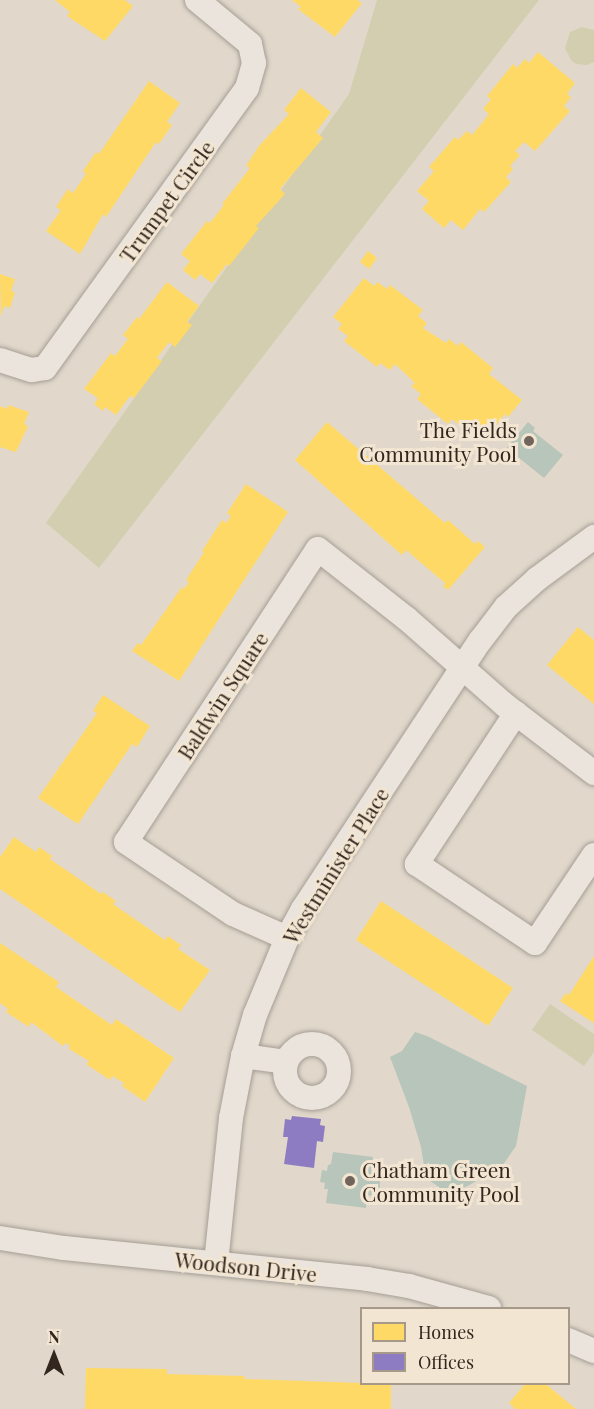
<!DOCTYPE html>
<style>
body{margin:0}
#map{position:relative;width:594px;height:1409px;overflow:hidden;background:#e1d8cb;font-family:"Playfair Display",serif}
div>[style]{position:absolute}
.green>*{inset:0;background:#d2ceaf}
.water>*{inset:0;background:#b7c5ba}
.homes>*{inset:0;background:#ffd966}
.offices>*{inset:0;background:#8e7cc3}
.roads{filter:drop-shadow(0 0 2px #a69e95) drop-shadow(0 0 2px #a69e95)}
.street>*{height:24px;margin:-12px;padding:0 12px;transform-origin:12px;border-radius:12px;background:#eae4dc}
.street>.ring{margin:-12px;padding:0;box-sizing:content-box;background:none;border:24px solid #eae4dc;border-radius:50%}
.dots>*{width:16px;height:16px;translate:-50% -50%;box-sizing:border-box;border:3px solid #f2e6d2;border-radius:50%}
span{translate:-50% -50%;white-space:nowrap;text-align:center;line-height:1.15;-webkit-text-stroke:6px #f2e6d2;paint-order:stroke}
.street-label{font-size:21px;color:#33261e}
.poi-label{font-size:21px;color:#33261e}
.right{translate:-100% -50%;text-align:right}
.left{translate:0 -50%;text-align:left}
.legend{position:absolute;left:360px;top:1307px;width:210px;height:78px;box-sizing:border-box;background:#f2e6d2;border:2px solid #a6998a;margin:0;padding:8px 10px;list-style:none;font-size:18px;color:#33261e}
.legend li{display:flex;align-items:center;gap:12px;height:30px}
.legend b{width:30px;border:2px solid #a6998a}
.north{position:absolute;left:24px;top:1325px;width:60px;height:60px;-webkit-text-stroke:4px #f2e6d2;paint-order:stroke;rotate:0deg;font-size:16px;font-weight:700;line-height:24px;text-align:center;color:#33261e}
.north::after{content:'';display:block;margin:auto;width:21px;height:27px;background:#33261e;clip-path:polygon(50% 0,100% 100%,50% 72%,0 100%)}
</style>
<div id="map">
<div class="green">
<i style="clip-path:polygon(377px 0,539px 0,99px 568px,46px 523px,349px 94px)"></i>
<i style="clip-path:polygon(582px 27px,594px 30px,594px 62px,587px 65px,576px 64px,571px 60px,565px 48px,570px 32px)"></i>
<i style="clip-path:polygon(550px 1004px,594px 1034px,594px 1052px,584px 1066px,532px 1030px)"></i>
</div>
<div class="water">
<i style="clip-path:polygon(528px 422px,535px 428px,533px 431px,563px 455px,544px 478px,514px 454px,511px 457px,504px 451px)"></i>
<i style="clip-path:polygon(415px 1032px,427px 1036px,527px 1086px,516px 1146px,500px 1169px,450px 1195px,426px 1178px,421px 1147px,409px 1107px,390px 1057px,402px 1051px)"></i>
<i style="clip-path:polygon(333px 1152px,373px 1157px,371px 1170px,376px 1170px,376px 1175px,380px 1180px,380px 1187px,373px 1191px,372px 1196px,367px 1195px,366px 1208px,326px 1203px,328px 1189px,324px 1189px,325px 1183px,320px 1182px,322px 1170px,327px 1171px,328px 1165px,331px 1164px)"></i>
</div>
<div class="homes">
<i style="clip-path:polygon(55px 0,125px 0,133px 6px,105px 41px,67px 16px,70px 12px)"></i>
<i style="clip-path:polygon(292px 0,357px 0,362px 3px,335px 37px,298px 9px,301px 7px)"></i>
<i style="clip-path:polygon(538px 52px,575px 83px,567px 94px,571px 97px,564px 106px,570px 111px,535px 151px,524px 142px,515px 151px,520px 155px,510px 166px,513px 169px,506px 177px,511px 182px,484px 212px,480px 209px,463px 230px,451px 220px,444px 228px,422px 209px,429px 201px,417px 191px,434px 171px,429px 167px,455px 137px,458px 140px,467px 131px,472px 135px,482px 123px,489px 114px,483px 109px,491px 99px,487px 96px,513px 64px,517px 68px,525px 59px,529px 63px)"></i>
<i style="clip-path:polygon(149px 81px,180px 103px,167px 122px,172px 125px,159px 144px,156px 142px,106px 217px,103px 214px,80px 254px,46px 231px,61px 210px,56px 207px,68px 189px,73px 193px,86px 174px,83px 171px,96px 152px,99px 154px)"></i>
<i style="clip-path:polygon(301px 88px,331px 112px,316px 132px,323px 138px,280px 189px,285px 194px,256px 226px,259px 228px,229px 266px,227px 264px,212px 283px,200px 274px,195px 280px,183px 270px,190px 261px,181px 254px,207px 221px,210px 223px,224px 205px,222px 204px,250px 168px,246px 166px,259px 146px,289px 114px,284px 110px)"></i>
<i style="clip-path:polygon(368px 251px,377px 258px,369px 269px,360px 262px)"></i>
<i style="clip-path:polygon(0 274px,15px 279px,11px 291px,15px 292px,10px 308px,4px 306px,1px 317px)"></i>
<i style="clip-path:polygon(364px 278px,374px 286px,377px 282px,387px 289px,390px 285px,423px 310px,418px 316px,427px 323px,423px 328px,446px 343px,449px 339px,458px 346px,461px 342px,493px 368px,489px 374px,522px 400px,508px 417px,505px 414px,490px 432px,481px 425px,473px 436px,452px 419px,448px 424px,417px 399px,421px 394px,411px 386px,415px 383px,395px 364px,390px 370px,380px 363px,377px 367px,344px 341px,348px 336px,338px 329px,342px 324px,333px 317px)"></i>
<i style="clip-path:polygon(167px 282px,199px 306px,187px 322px,192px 325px,175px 347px,169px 342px,157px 358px,162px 361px,134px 398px,130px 396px,116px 415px,105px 407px,103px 411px,94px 404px,98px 398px,84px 389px,111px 353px,115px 356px,128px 339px,123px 335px,137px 317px,139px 319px)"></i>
<i style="clip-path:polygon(8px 405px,29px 412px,24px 424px,28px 426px,16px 452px,0 447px,0 406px,7px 409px)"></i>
<i style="clip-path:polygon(327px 422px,445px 523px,448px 520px,475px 544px,478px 541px,485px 547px,448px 590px,443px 586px,445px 583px,406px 550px,402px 555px,295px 460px)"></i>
<i style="clip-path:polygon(246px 484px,288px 512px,179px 681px,132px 651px,138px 643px,141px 645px,182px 587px,184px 589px,189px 582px,186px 580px,204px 552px,202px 551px,222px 520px,226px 523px,231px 516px,227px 513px)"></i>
<i style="clip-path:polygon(578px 627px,594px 640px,594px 704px,547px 665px)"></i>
<i style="clip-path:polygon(103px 695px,150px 726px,137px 747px,132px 744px,78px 824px,38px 798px,97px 713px,93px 711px)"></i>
<i style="clip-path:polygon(14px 837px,36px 852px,39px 847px,52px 856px,50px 859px,101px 894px,103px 892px,116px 901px,113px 904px,165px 940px,168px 936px,181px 945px,178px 949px,210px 970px,180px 1012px,0 889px,0 857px)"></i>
<i style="clip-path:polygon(381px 901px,513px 988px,488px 1026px,356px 940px)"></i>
<i style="clip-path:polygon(0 943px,59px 982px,56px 987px,112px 1025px,116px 1019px,174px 1058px,145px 1102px,122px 1086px,124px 1083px,112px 1076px,110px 1080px,86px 1064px,89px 1061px,69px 1049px,70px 1046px,65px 1043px,63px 1046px,31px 1022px,29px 1027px,6px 1012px,8px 1009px,0 1003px)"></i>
<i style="clip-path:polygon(594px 956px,594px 1023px,560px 1001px,566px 993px,569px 995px)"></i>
<i style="clip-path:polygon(86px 1368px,167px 1369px,167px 1374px,245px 1376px,244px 1379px,391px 1384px,391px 1409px,85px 1409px)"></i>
<i style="clip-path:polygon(525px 1384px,546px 1384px,576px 1409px,515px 1409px,509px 1403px)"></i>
</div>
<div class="offices">
<i style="clip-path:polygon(292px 1116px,321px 1119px,320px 1125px,325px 1126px,323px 1142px,317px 1141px,314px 1168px,284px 1164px,288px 1137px,283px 1137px,285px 1119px,291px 1120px)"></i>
</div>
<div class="roads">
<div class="street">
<i style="left:0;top:360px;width:33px;rotate:18deg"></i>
<i style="left:31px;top:370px;width:14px;rotate:-8deg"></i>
<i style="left:45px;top:368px;width:345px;rotate:-54.2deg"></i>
<i style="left:247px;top:88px;width:26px;rotate:-74deg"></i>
<i style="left:254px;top:63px;width:19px;rotate:-102deg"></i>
<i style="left:250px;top:44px;width:69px;rotate:-140.3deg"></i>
<i style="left:516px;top:713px;width:181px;rotate:123.3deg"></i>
<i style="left:417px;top:864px;width:142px;rotate:33.8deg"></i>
<i style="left:535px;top:943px;width:106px;rotate:-56.2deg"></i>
<i style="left:287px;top:938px;width:59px;rotate:-156deg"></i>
<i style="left:233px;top:914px;width:129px;rotate:-146.1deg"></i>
<i style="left:126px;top:842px;width:350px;rotate:-56.8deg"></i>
<i style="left:318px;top:549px;width:113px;rotate:38.2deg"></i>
<i style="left:407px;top:619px;width:130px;rotate:41.3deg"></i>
<i style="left:505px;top:705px;width:112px;rotate:37.4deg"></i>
<i class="ring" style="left:285px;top:1044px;width:30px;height:30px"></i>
<i style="left:243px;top:1056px;width:43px;rotate:7.9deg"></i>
<i style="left:0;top:1238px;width:65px;rotate:8.9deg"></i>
<i style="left:64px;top:1248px;width:305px;rotate:5.8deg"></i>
<i style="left:367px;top:1279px;width:43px;rotate:9.5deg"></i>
<i style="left:409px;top:1286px;width:83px;rotate:15.4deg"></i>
<i style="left:216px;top:1263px;width:146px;rotate:-84.1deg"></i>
<i style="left:231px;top:1118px;width:63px;rotate:-79deg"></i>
<i style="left:243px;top:1056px;width:43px;rotate:-73.7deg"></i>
<i style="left:255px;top:1015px;width:83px;rotate:-67.4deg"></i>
<i style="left:287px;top:938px;width:33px;rotate:-61deg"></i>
<i style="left:303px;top:909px;width:321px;rotate:-56.6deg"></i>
<i style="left:480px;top:641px;width:43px;rotate:-52.6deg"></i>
<i style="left:506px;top:607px;width:42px;rotate:-42.1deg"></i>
<i style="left:537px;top:579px;width:71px;rotate:-36.4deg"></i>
<i style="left:568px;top:1340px;width:28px;rotate:23deg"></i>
</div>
</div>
<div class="dots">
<i style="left:529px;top:441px;background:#70645b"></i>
<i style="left:350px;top:1181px;background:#70645b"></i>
</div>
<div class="street-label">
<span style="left:166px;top:201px;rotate:-54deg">Trumpet Circle</span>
<span style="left:222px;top:695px;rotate:-57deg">Baldwin Square</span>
<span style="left:335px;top:865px;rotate:-58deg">Westminister Place</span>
<span style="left:246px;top:1266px;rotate:6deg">Woodson Drive</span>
</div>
<div class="poi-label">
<span class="right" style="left:517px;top:441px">The Fields<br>Community Pool</span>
<span class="left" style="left:362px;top:1181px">Chatham Green<br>Community Pool</span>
</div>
<ul class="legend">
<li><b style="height:16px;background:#ffd966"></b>Homes</li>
<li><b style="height:16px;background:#8e7cc3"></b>Offices</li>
</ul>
<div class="north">N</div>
</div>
